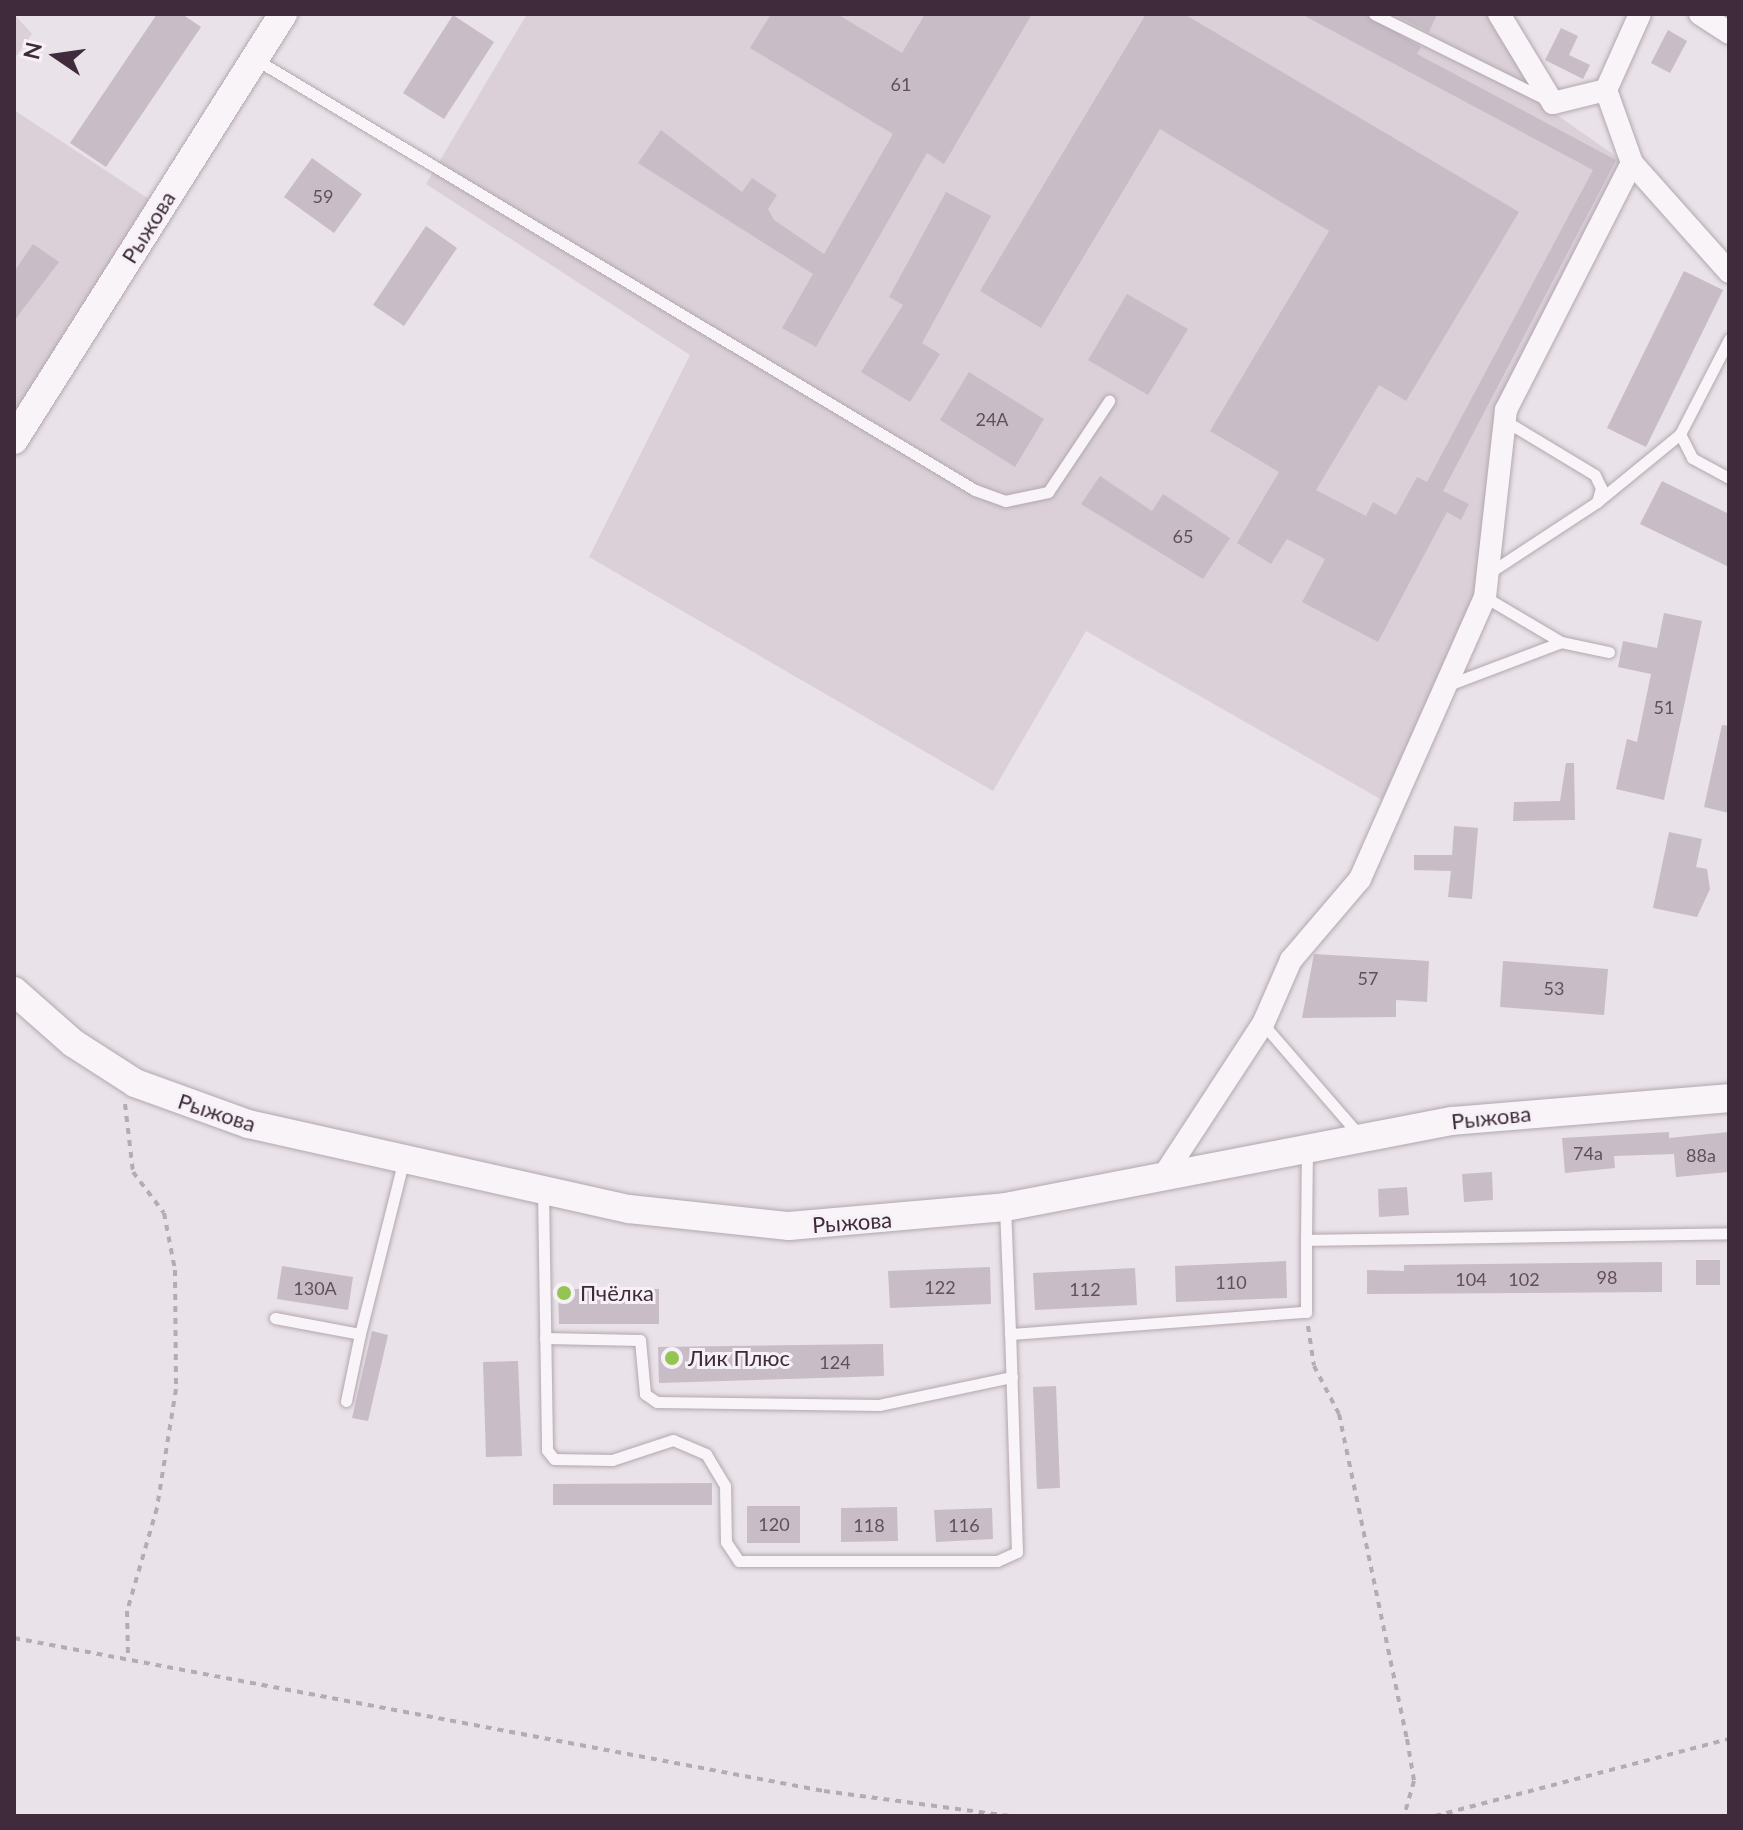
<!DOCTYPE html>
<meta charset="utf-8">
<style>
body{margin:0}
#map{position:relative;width:1743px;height:1830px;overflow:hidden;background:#e9e2e8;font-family:Lato,sans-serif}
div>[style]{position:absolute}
.built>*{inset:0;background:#dbd0d8}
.building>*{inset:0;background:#c8bcc6}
.path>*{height:4px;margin-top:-2px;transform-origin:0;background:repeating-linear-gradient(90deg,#b5acb3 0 6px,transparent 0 12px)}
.roads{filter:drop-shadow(0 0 2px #b3a7b1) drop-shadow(0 0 2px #b3a7b1)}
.service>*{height:11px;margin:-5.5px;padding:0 5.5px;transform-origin:5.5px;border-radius:5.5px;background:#f8f4f7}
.minor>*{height:22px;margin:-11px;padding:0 11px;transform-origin:11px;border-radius:11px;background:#f8f4f7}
.tertiary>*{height:28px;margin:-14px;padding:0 14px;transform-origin:14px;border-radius:14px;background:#f8f4f7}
.dots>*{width:22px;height:22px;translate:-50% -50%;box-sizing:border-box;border:4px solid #f6f1f6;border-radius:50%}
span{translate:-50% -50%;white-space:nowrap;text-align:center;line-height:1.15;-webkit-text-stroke:6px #f6f1f6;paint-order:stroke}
.number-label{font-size:18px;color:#614f5e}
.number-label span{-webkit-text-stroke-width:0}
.street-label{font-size:22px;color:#3f2b3b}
.poi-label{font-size:22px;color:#3f2b3b}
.left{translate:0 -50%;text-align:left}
.frame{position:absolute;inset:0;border:16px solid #3f2b3b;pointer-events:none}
.north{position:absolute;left:16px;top:16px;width:80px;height:80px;-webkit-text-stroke:6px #f6f1f6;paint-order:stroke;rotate:283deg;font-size:22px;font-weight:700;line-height:32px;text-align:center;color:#3f2b3b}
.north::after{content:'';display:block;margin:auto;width:28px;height:36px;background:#3f2b3b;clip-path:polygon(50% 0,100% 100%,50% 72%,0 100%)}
</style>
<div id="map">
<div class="built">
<i style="clip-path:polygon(14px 14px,32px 34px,14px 59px)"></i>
<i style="clip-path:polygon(527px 14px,1490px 14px,1547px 108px,1624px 162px,1499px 411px,1476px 595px,1382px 800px,1086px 631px,993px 791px,589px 557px,690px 355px,426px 184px)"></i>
<i style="clip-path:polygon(14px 110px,152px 201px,14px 412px)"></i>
</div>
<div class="building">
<i style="clip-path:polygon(157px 14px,182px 14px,201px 27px,106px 167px,70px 143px)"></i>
<i style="clip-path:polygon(771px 14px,837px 14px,902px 53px,925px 14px,1032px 14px,944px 164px,927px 153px,816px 347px,782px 328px,813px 274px,638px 163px,661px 130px,742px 192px,752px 178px,777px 195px,768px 209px,774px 220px,824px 254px,893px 134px,750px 48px)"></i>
<i style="clip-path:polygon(1146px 14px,1184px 14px,1519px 212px,1406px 401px,1379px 385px,1316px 490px,1366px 516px,1373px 502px,1396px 515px,1417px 477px,1427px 482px,1593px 170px,1301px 14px,1366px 14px,1421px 47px,1417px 54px,1616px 160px,1443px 491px,1469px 504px,1461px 520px,1447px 512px,1378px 642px,1302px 602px,1325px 559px,1287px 539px,1271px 564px,1237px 543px,1279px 472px,1210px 431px,1329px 231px,1160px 129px,1041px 328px,980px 291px)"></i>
<i style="clip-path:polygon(1393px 14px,1437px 14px,1429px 32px)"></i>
<i style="clip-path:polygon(453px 15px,494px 42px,444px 119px,403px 93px)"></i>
<i style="clip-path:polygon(1561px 28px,1578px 36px,1569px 55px,1590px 65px,1583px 79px,1545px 60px)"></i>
<i style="clip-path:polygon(1668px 30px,1687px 41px,1670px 73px,1651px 63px)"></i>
<i style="clip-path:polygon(312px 158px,362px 194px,334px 233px,284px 197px)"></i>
<i style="clip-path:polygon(946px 192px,991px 216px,922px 343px,940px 354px,910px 402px,861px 372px,903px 305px,889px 297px)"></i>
<i style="clip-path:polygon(426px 226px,457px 248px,404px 326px,373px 305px)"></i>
<i style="clip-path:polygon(33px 244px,59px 262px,14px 321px,14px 272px)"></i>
<i style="clip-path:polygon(1684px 271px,1723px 290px,1646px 447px,1607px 428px)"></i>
<i style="clip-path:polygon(1127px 294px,1188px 329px,1148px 395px,1088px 360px)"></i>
<i style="clip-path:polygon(969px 372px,1044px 419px,1015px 467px,940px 420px)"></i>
<i style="clip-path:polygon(1100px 476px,1152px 511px,1163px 494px,1230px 538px,1203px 579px,1081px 504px)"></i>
<i style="clip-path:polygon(1662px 481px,1729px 514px,1729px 567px,1640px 524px)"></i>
<i style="clip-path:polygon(1664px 613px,1702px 621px,1664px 800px,1616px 789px,1627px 739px,1637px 742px,1651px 674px,1618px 667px,1623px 641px,1657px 648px)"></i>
<i style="clip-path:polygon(1722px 725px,1729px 726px,1729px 813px,1704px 807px)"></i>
<i style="clip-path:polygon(1566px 763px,1574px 763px,1575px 820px,1513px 821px,1514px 802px,1560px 801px)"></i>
<i style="clip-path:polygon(1454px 826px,1478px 828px,1472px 899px,1448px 897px,1451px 871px,1414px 870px,1414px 855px,1452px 855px)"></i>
<i style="clip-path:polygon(1669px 832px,1702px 839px,1696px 867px,1707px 869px,1710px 889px,1697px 917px,1653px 908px)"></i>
<i style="clip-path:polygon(1314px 954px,1429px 961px,1427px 1002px,1396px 1000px,1396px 1017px,1302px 1018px)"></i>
<i style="clip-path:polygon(1503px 961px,1608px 969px,1604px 1015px,1500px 1007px)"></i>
<i style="clip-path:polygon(1669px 1132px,1669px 1138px,1729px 1132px,1729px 1172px,1676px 1177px,1674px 1154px,1614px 1156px,1615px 1168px,1565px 1173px,1562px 1138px)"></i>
<i style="clip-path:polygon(1492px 1172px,1493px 1200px,1464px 1202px,1462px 1174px)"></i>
<i style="clip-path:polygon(1407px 1187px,1409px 1215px,1379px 1217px,1378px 1189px)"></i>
<i style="clip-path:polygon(1696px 1260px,1720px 1260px,1720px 1285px,1696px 1285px)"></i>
<i style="clip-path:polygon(1286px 1261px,1287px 1298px,1176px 1302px,1175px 1266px)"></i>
<i style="clip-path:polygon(1662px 1262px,1662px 1292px,1367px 1294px,1367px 1270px,1404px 1271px,1404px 1265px)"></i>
<i style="clip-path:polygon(282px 1266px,353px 1277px,348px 1310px,277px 1299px)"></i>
<i style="clip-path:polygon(990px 1267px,991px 1304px,890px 1308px,888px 1271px)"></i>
<i style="clip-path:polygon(1135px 1268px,1137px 1305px,1035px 1310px,1033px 1273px)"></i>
<i style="clip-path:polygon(558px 1289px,659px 1289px,659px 1324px,559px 1324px)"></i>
<i style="clip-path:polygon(372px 1331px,388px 1335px,368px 1421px,352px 1418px)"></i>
<i style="clip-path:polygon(883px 1344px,884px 1376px,659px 1383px,658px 1347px)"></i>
<i style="clip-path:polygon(518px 1361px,522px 1456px,486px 1457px,483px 1362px)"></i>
<i style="clip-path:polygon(1056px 1386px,1060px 1488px,1037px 1489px,1033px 1387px)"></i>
<i style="clip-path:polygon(712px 1483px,712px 1505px,553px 1505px,553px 1484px)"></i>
<i style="clip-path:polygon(747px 1506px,800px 1506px,800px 1543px,747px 1543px)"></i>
<i style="clip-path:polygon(897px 1507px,898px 1541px,841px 1542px,841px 1508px)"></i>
<i style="clip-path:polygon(992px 1508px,993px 1539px,936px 1542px,934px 1510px)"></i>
</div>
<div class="path">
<i style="left:125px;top:1104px;width:68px;rotate:83.3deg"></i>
<i style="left:133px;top:1172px;width:51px;rotate:52.9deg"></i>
<i style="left:164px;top:1213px;width:58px;rotate:79.1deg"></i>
<i style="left:175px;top:1270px;width:119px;rotate:89.5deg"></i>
<i style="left:176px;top:1389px;width:121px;rotate:99.1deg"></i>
<i style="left:157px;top:1508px;width:107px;rotate:106.2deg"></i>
<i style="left:127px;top:1611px;width:44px;rotate:88.7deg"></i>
<i style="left:1308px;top:1326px;width:40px;rotate:81.5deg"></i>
<i style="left:1314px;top:1366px;width:54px;rotate:62.5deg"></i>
<i style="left:1339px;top:1414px;width:332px;rotate:78.2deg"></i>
<i style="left:1407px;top:1739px;width:43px;rotate:80.5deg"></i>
<i style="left:1414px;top:1781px;width:36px;rotate:106deg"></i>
<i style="left:14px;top:1638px;width:824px;rotate:10.7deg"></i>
<i style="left:824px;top:1791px;width:187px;rotate:7.7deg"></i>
<i style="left:1435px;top:1816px;width:304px;rotate:-14.7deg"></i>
</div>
<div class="roads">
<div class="service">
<i style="left:1374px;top:14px;width:191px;rotate:26.4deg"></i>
<i style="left:255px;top:59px;width:839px;rotate:30.91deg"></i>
<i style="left:975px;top:490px;width:32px;rotate:20deg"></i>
<i style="left:1005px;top:501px;width:44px;rotate:-11.8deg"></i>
<i style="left:1048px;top:492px;width:110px;rotate:-56.2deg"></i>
<i style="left:1680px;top:434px;width:27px;rotate:63deg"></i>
<i style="left:1692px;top:458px;width:42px;rotate:28.4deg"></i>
<i style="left:1597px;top:502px;width:107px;rotate:-39.3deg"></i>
<i style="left:1680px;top:434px;width:107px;rotate:-62.7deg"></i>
<i style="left:1492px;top:571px;width:126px;rotate:-33.3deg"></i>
<i style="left:1597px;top:502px;width:15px;rotate:-74deg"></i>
<i style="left:1601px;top:488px;width:14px;rotate:-115deg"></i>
<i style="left:1595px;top:475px;width:106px;rotate:-148.9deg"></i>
<i style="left:1485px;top:597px;width:88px;rotate:30.6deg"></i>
<i style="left:1561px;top:642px;width:49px;rotate:11.8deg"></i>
<i style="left:1448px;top:685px;width:121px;rotate:-20.8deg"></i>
<i style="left:1263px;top:1024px;width:147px;rotate:49.1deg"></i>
<i style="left:543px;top:1191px;width:259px;rotate:89.1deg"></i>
<i style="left:547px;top:1450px;width:11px;rotate:52deg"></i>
<i style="left:554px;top:1459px;width:58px;rotate:1deg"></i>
<i style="left:612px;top:1460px;width:64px;rotate:-18.2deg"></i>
<i style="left:673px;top:1440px;width:36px;rotate:23deg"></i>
<i style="left:706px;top:1454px;width:37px;rotate:59deg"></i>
<i style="left:725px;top:1486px;width:56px;rotate:89deg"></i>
<i style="left:726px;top:1542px;width:23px;rotate:56deg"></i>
<i style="left:739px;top:1561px;width:258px"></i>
<i style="left:997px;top:1561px;width:22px;rotate:-24deg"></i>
<i style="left:1017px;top:1552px;width:218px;rotate:-91.8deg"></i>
<i style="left:1005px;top:1207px;width:127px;rotate:87.7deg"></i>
<i style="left:1010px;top:1334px;width:297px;rotate:-4.3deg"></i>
<i style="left:1306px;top:1312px;width:72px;rotate:-90deg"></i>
<i style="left:1306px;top:1240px;width:423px;rotate:-0.9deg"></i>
<i style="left:1306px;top:1240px;width:91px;rotate:-89.4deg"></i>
<i style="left:275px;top:1318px;width:86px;rotate:10.7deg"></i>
<i style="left:360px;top:1334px;width:180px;rotate:-75.9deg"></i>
<i style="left:545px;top:1338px;width:95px;rotate:1.2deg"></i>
<i style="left:640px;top:1340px;width:54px;rotate:84.7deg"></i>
<i style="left:645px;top:1394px;width:14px;rotate:34deg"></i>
<i style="left:657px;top:1402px;width:222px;rotate:0.8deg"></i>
<i style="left:879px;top:1405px;width:136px;rotate:-11.9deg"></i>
<i style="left:346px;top:1401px;width:68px;rotate:-78.2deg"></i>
</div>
<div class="minor">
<i style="left:1499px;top:14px;width:104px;rotate:58.8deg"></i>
<i style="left:1553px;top:103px;width:55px;rotate:-13.8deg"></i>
<i style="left:1606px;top:90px;width:77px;rotate:70.4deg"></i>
<i style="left:1632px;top:163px;width:146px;rotate:48.3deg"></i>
<i style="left:1700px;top:14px;width:35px;rotate:33deg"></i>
<i style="left:1606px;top:90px;width:83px;rotate:-65.9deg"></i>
<i style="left:1166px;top:1172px;width:177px;rotate:-56.8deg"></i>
<i style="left:1263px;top:1024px;width:70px;rotate:-66.4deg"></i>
<i style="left:1291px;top:960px;width:106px;rotate:-49.6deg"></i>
<i style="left:1360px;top:879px;width:308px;rotate:-66.1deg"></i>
<i style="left:1485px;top:597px;width:188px;rotate:-83.6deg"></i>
<i style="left:1506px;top:410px;width:277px;rotate:-63deg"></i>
</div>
<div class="tertiary">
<i style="left:14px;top:440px;width:504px;rotate:-57.73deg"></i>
<i style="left:14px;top:991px;width:79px;rotate:41.4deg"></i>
<i style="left:73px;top:1043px;width:74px;rotate:32.8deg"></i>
<i style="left:135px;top:1083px;width:120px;rotate:19.9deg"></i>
<i style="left:248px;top:1124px;width:390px;rotate:12.6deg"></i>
<i style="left:629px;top:1209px;width:161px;rotate:6.1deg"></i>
<i style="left:789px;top:1226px;width:217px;rotate:-5deg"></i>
<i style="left:1005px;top:1207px;width:455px;rotate:-10.9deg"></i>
<i style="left:1452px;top:1121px;width:278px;rotate:-4.7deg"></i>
</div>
</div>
<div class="dots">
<i style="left:564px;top:1293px;background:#94c451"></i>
<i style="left:672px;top:1358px;background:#94c451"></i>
</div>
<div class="number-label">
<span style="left:901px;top:84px">61</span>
<span style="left:323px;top:196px">59</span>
<span style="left:992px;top:419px">24А</span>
<span style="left:1183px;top:536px">65</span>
<span style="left:1664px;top:707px">51</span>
<span style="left:1368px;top:978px">57</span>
<span style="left:1554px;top:988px">53</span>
<span style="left:1588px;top:1153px">74а</span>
<span style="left:1701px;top:1155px">88а</span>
<span style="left:1607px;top:1277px">98</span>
<span style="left:1471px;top:1279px">104</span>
<span style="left:1524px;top:1279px">102</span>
<span style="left:1231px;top:1282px">110</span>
<span style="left:940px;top:1287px">122</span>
<span style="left:315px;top:1288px">130А</span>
<span style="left:1085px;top:1289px">112</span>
<span style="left:835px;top:1362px">124</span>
<span style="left:774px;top:1524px">120</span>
<span style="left:869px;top:1525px">118</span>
<span style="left:964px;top:1525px">116</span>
</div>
<div class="street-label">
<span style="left:148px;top:227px;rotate:-58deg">Рыжова</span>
<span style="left:217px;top:1112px;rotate:18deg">Рыжова</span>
<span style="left:1491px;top:1117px;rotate:-6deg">Рыжова</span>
<span style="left:852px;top:1222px;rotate:-4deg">Рыжова</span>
</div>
<div class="poi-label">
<span class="left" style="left:580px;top:1293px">Пчёлка</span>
<span class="left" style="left:688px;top:1358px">Лик Плюс</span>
</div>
<div class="frame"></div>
<div class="north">N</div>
</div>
